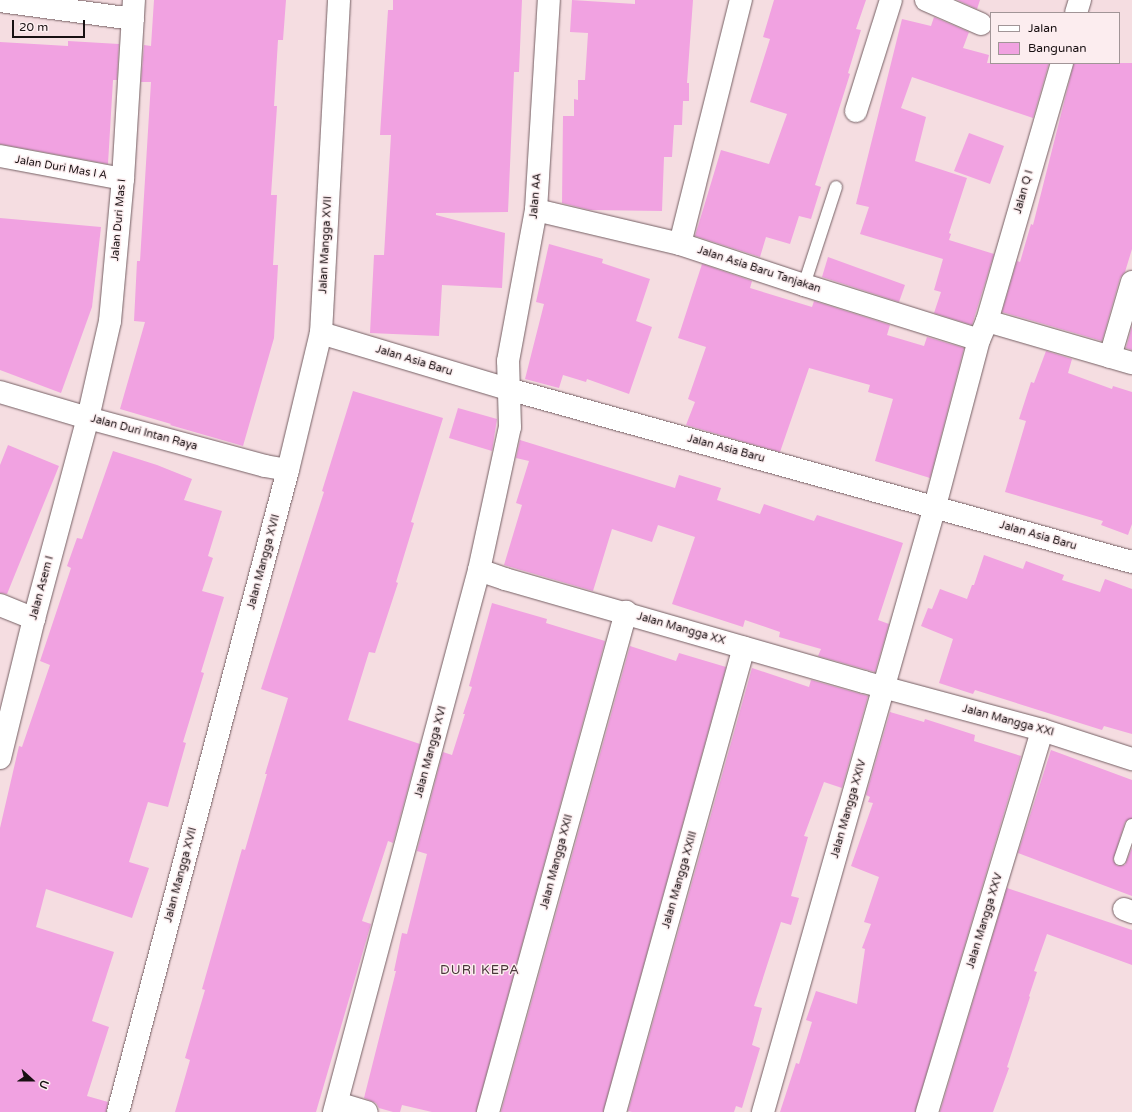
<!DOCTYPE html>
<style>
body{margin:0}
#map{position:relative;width:1132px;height:1112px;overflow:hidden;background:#f5dde1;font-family:"Varela Round",sans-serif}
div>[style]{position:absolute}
.building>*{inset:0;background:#f1a2e1}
.roads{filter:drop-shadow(0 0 1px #756064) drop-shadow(0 0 1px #756064)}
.lane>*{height:12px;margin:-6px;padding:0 6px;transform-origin:6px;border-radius:6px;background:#fff}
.street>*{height:22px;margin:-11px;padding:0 11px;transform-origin:11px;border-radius:11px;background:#fff}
span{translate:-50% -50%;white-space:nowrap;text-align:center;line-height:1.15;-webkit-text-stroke:3px #fcedef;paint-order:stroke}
.street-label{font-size:11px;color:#181012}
.quarter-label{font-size:13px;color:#493639;letter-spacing:1px}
.legend{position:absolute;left:990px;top:12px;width:130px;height:52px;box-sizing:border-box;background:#fcedef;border:1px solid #a19597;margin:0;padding:5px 7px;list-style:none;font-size:12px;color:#181012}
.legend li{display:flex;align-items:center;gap:8px;height:20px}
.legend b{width:20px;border:1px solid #a19597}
.north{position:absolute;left:12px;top:1060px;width:40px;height:40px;-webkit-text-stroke:3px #fcedef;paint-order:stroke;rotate:111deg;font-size:11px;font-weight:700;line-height:16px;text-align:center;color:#181012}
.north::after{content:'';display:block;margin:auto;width:14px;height:18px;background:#181012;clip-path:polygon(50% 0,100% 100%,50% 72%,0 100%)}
.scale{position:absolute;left:12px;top:20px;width:73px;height:18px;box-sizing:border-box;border:2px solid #181012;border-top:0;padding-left:5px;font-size:12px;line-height:14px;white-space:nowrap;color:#181012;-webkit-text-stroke:3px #fcedef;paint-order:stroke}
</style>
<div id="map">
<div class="building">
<i style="clip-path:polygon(154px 0,286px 0,283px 40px,278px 40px,274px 106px,277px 106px,271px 195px,277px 195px,273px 265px,278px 265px,274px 338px,243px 446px,170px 425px,171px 424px,120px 409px,145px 322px,134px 321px,137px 261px,140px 261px,151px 82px,141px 82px,144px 45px,151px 46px)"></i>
<i style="clip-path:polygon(393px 0,522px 0,519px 72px,514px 72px,508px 212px,436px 213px,436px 215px,505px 233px,502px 288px,442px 285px,439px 336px,370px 333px,374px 255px,384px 255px,391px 135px,380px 135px,388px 10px,393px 10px)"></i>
<i style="clip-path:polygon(572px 0,635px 4px,635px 0,693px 0,687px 83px,689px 83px,689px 101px,683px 101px,682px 125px,674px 125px,672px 157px,664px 157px,662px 211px,590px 210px,562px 203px,563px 116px,574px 116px,574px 99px,578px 100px,578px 80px,585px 80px,588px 33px,570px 32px)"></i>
<i style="clip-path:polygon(774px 0,866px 0,856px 29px,861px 30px,848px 73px,850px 74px,815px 185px,821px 187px,811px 219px,799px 216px,790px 244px,766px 237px,760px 257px,695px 236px,721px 150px,769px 164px,787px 114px,750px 102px,770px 39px,763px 37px)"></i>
<i style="clip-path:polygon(957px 0,980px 0,977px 9px)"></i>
<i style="clip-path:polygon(934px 17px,969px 32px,963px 48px,989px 55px,987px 63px,1049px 63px,1033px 118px,912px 77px,901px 108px,926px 117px,915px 161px,967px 178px,949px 233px,951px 234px,949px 240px,994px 254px,972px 325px,934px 313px,941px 292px,934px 290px,943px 259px,860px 234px,869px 207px,856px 204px,902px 19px,931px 26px)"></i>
<i style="clip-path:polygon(68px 41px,119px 44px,117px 80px,113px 80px,108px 164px,0 144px,0 42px,68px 46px)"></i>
<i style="clip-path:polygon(1074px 63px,1132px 63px,1132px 249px,1125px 272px,1120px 278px,1102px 341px,1002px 312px,1017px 261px,1020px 262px,1031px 224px,1033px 225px)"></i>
<i style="clip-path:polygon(969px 133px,1004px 146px,990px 184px,954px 171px)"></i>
<i style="clip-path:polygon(0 218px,101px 227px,92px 307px,61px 393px,0 370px)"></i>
<i style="clip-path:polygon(549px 244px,603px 259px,602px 263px,650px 279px,636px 321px,652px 327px,629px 394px,587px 379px,586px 382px,563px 375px,559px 388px,525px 379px,544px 304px,536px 302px)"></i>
<i style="clip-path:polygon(828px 257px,905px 285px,899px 302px,822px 277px)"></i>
<i style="clip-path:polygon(702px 264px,752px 281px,750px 288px,812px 307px,814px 301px,890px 325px,887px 335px,924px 346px,927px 337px,964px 348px,930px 478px,875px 461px,893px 399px,868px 392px,870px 385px,809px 368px,780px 452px,686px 425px,695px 402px,688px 399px,706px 347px,678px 338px)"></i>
<i style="clip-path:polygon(1132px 326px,1132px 350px,1126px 348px)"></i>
<i style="clip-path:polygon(1046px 351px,1072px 359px,1068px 373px,1112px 389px,1113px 386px,1132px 392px,1132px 524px,1128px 535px,1101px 525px,1103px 521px,1005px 492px,1026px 421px,1019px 419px,1031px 382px,1034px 383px)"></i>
<i style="clip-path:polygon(353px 391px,443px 418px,411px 522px,414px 523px,396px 582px,398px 583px,375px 653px,369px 652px,348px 720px,420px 744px,393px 843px,388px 841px,362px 921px,371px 924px,316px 1112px,175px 1112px,190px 1060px,185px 1058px,205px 990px,202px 989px,242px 849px,245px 850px,267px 774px,265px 774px,288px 698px,261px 689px,324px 492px,322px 491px)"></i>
<i style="clip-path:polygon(458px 408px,497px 419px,492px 451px,449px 438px)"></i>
<i style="clip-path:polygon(520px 440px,675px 488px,679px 475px,721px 488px,717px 500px,760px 514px,764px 504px,814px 521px,817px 515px,903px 543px,878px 620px,889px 624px,875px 672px,818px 656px,821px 649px,779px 637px,780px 632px,745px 620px,743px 627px,672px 604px,695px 537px,658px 525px,652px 542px,612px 529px,593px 591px,504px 565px,522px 505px,516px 503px,529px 461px,516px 458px)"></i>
<i style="clip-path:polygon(8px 445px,59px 466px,7px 594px,0 593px,0 465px)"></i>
<i style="clip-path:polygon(113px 451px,157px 465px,192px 479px,184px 500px,222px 511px,208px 556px,213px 558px,202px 591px,224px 597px,201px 672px,204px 673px,183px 742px,186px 743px,168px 807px,148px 802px,129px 862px,149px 868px,132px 918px,46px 889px,36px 927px,114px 952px,92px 1021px,109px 1027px,87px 1096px,108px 1102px,106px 1112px,0 1112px,0 828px,19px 746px,22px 747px,50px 665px,40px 661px,71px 568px,67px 566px,77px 538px,82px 539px)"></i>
<i style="clip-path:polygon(984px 555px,1023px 569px,1026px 561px,1064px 575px,1062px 580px,1100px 592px,1105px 579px,1132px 589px,1132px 734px,1104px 726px,1102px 730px,975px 690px,973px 694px,939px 683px,953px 639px,921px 626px,928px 608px,932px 609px,940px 589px,967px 599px,972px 585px,974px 585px)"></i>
<i style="clip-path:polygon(492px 603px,547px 619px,546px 623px,605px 641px,476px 1112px,432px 1112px,402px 1105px,400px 1112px,393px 1112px,379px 1108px,376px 1103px,364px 1098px,396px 971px,394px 971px,402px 933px,407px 934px,427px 854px,417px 851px,443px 752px,452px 755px,465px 714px,463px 714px,472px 687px,469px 686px)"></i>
<i style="clip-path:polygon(630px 646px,676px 661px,679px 653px,726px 667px,603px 1112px,501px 1112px)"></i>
<i style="clip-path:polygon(752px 668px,809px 687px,811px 680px,868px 696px,842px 788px,824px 782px,804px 836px,808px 837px,791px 896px,799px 898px,791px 925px,781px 922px,754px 1006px,762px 1008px,752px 1045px,760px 1048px,742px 1108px,736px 1106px,734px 1112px,632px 1112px,628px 1111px)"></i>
<i style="clip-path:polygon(890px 712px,924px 722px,925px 719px,975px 735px,974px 741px,1021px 756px,915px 1112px,780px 1112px,796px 1063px,799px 1064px,812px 1022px,806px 1020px,816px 991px,857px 1004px,865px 949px,862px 948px,871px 924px,864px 922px,879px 877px,851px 866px,873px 803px,868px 802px,870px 797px,866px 795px)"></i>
<i style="clip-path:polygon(1051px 750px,1132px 780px,1132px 818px,1125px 822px,1113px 860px,1117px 866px,1125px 865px,1132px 848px,1132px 896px,1018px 853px)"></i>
<i style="clip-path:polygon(1007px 888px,1132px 930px,1132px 965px,1047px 934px,1034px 971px,1037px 972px,1029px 996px,1030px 997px,1007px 1067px,1009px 1068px,993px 1112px,940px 1112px)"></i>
</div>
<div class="roads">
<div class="lane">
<i style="left:804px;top:285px;width:103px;rotate:-71.9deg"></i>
<i style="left:1120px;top:859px;width:36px;rotate:-71deg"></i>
</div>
<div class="street">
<i style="left:926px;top:0;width:60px;rotate:23.6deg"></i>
<i style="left:0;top:1px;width:134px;rotate:7.7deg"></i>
<i style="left:1076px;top:13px;width:14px;rotate:-73deg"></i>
<i style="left:856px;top:111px;width:116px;rotate:-72.5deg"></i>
<i style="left:0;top:156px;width:125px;rotate:10.6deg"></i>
<i style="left:536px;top:210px;width:148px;rotate:13.3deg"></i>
<i style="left:680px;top:244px;width:131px;rotate:18.3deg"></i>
<i style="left:804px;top:285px;width:183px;rotate:17.4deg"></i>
<i style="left:680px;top:244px;width:252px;rotate:-76deg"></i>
<i style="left:987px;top:321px;width:151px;rotate:16.2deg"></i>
<i style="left:321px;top:333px;width:195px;rotate:16.7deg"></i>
<i style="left:508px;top:389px;width:648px;rotate:15.5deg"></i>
<i style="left:1110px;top:357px;width:78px;rotate:-73.7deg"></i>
<i style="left:0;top:392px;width:92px;rotate:16.5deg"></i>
<i style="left:88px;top:418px;width:183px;rotate:15.2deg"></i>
<i style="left:265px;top:466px;width:23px;rotate:10deg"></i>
<i style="left:479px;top:570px;width:28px;rotate:19deg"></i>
<i style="left:505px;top:579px;width:373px;rotate:16deg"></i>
<i style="left:864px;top:682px;width:184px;rotate:15.1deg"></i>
<i style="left:1042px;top:730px;width:95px;rotate:17.9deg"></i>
<i style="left:0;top:605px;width:37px;rotate:22deg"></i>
<i style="left:0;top:758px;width:143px;rotate:-76.3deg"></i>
<i style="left:34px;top:619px;width:208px;rotate:-75deg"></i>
<i style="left:88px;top:418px;width:99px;rotate:-77.2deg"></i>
<i style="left:110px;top:321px;width:143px;rotate:-84.8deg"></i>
<i style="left:123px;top:179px;width:179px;rotate:-86.5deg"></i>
<i style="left:1124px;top:909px;width:9px;rotate:21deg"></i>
<i style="left:337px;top:1103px;width:31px;rotate:17deg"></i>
<i style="left:118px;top:1112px;width:664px;rotate:-75.17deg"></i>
<i style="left:288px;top:470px;width:141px;rotate:-76.5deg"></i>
<i style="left:321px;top:333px;width:333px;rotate:-86.9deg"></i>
<i style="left:334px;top:1112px;width:561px;rotate:-75.02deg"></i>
<i style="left:479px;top:570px;width:146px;rotate:-77.8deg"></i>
<i style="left:510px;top:427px;width:66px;rotate:-91.7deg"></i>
<i style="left:508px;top:361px;width:154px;rotate:-79.5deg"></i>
<i style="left:536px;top:210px;width:210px;rotate:-86.5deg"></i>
<i style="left:488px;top:1112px;width:519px;rotate:-74.57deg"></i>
<i style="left:615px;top:1112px;width:482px;rotate:-74.5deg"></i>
<i style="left:763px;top:1112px;width:630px;rotate:-74.15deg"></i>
<i style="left:935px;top:506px;width:172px;rotate:-75.2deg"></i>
<i style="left:979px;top:340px;width:21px;rotate:-67deg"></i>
<i style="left:987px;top:321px;width:269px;rotate:-73.8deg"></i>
<i style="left:927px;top:1112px;width:399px;rotate:-73.2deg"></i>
</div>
</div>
<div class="street-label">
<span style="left:61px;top:168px;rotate:10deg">Jalan Duri Mas I A</span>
<span style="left:1024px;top:192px;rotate:-74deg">Jalan Q I</span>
<span style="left:536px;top:196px;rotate:-85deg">Jalan AA</span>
<span style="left:119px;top:220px;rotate:-85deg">Jalan Duri Mas I</span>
<span style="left:326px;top:245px;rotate:-87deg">Jalan Mangga XVII</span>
<span style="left:759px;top:270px;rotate:18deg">Jalan Asia Baru Tanjakan</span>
<span style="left:414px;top:361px;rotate:17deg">Jalan Asia Baru</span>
<span style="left:144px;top:433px;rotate:15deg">Jalan Duri Intan Raya</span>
<span style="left:726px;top:449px;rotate:15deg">Jalan Asia Baru</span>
<span style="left:1038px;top:536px;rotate:16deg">Jalan Asia Baru</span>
<span style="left:264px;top:562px;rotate:-75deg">Jalan Mangga XVII</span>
<span style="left:42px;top:588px;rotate:-75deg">Jalan Asem I</span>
<span style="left:681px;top:629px;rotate:16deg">Jalan Mangga XX</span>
<span style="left:1008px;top:721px;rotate:15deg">Jalan Mangga XXI</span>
<span style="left:431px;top:752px;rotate:-75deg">Jalan Mangga XVI</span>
<span style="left:849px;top:809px;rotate:-74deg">Jalan Mangga XXIV</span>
<span style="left:557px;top:862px;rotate:-75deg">Jalan Mangga XXII</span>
<span style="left:181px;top:875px;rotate:-75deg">Jalan Mangga XVII</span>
<span style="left:680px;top:880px;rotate:-74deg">Jalan Mangga XXIII</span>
<span style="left:985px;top:921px;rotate:-73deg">Jalan Mangga XXV</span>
</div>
<div class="quarter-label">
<span style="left:480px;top:970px">DURI KEPA</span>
</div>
<ul class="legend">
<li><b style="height:5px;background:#fff"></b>Jalan</li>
<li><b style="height:11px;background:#f1a2e1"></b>Bangunan</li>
</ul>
<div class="north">U</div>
<div class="scale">20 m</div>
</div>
